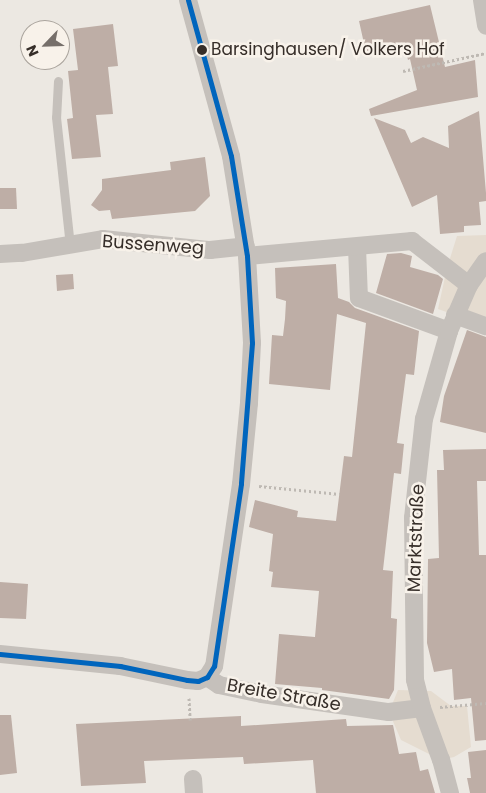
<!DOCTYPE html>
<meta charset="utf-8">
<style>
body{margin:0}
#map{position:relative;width:486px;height:793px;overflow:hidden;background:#ece8e2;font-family:Poppins,sans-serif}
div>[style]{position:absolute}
.plaza>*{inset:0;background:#e5dcd0}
.building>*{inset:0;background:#beaea6}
.path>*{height:3px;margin-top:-1.5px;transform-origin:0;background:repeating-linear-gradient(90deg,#beb9b3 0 2.5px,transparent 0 5px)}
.lane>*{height:9px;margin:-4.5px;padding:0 4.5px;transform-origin:4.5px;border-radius:4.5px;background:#c5c0bb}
.street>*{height:18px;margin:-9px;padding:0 9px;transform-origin:9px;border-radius:9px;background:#c5c0bb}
.bus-1>*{height:5px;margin:-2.5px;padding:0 2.5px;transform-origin:2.5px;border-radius:2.5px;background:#0065bd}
.dots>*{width:14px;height:14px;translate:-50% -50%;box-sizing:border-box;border:2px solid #f8f2ea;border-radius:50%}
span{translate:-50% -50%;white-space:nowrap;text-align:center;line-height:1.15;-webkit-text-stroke:5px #f8f2ea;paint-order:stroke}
.bus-label{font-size:17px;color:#362e29}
.left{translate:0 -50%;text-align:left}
.street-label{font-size:18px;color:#362e29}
.north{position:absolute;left:20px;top:20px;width:50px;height:50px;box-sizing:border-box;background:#f8f2ea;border:1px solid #aaa49d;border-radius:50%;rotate:246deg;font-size:14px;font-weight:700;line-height:20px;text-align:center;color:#362e29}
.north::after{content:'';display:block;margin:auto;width:18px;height:22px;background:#766f6a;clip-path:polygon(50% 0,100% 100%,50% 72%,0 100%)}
</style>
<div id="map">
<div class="plaza">
<i style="clip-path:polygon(486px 235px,486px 326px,438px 309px,447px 268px,457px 236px)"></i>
<i style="clip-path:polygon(398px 690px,431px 691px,451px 706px,467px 706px,471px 747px,454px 757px,441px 760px,401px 740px,389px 712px)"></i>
</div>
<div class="building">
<i style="clip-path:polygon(430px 5px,445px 67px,475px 60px,478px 97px,371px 116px,369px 109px,417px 90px,410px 59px,408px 60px,405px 48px,367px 57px,359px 21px)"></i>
<i style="clip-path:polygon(113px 24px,118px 66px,108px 67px,113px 114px,96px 115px,101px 157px,72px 159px,67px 119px,73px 118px,68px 71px,78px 70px,73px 29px)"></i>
<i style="clip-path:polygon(479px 111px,486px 193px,486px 201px,479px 202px,481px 225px,464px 226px,464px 232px,440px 234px,437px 195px,412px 207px,374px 118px,405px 130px,411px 143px,423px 137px,449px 148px,448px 126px)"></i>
<i style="clip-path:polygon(205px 157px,210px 196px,195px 211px,112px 219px,110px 210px,99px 211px,91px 205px,102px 190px,102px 179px,171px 170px,170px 162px)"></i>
<i style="clip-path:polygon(0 188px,16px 188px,17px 209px,0 209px)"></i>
<i style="clip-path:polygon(401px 253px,412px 256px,410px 267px,438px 275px,443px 279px,433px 314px,376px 293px,387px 254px)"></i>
<i style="clip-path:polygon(336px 264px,338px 298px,349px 302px,355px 308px,419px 331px,414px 375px,406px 374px,397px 443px,404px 444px,401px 474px,394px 473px,383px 570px,393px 571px,391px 618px,397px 619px,394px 690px,389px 699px,322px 690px,322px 688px,275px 684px,279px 634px,315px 637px,319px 591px,271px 587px,273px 572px,269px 571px,273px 534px,249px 527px,255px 500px,298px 511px,297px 517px,336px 521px,344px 456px,352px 457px,366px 323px,337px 314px,330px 390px,269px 384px,272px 335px,283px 336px,285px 319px,286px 301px,276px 298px,275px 268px)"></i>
<i style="clip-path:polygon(73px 274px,74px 289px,57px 291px,56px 275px)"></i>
<i style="clip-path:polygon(467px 330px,486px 337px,486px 433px,440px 422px,444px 396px)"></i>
<i style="clip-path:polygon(486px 449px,486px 481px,477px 481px,479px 555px,486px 555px,486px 740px,475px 741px,471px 698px,454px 700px,452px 669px,434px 672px,427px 643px,428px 559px,439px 558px,437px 470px,444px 470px,443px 450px)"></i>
<i style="clip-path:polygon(0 582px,28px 584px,26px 619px,0 618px)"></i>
<i style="clip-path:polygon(0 715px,11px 715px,17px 773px,0 775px)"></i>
<i style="clip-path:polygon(241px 716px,241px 726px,346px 719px,347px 726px,393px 725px,399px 754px,416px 752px,420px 771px,428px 769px,435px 793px,316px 793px,313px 760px,244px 764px,243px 757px,144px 761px,146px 783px,81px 786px,76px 724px)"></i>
<i style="clip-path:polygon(486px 750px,486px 793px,470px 793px,467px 778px,471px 778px,468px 752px)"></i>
</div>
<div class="path">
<i style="left:403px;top:71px;width:85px;rotate:-12.2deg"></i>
<i style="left:259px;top:486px;width:81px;rotate:5.6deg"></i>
<i style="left:189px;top:698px;width:22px;rotate:87deg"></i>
<i style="left:440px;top:707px;width:46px;rotate:-5deg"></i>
</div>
<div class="lane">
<i style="left:58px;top:81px;width:36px;rotate:93deg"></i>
<i style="left:56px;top:117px;width:129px;rotate:83.8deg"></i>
</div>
<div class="street">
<i style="left:188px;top:0;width:162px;rotate:74.6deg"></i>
<i style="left:231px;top:156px;width:101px;rotate:80.9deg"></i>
<i style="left:247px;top:256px;width:87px;rotate:86.7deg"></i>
<i style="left:252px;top:343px;width:60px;rotate:92.9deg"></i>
<i style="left:249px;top:403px;width:81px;rotate:95.6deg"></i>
<i style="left:241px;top:484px;width:184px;rotate:98.4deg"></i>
<i style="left:214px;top:666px;width:13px;rotate:122deg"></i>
<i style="left:482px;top:0;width:26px;rotate:81deg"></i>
<i style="left:357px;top:247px;width:51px;rotate:87.8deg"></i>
<i style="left:359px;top:298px;width:96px;rotate:20.1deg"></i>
<i style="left:0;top:254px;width:22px;rotate:-3deg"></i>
<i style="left:22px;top:253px;width:82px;rotate:-9.8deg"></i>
<i style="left:103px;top:239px;width:108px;rotate:5.9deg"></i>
<i style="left:210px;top:250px;width:36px;rotate:-6deg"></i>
<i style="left:247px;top:256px;width:166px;rotate:-5.2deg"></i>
<i style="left:412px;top:241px;width:72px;rotate:37.7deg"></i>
<i style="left:455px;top:315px;width:33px;rotate:20deg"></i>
<i style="left:0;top:654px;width:121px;rotate:5.7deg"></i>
<i style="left:120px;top:666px;width:68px;rotate:11.8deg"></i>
<i style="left:187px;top:680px;width:11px;rotate:5deg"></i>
<i style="left:198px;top:681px;width:10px;rotate:-24deg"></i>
<i style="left:207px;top:677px;width:14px;rotate:34deg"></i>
<i style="left:219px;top:685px;width:44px;rotate:11.8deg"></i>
<i style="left:262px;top:694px;width:128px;rotate:8.1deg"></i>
<i style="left:389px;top:712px;width:33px;rotate:-7deg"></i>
<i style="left:193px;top:779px;width:14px;rotate:86deg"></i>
<i style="left:450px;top:793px;width:34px;rotate:-105deg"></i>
<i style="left:441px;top:760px;width:55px;rotate:-110.1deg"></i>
<i style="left:422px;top:708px;width:29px;rotate:-104deg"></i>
<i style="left:415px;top:680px;width:162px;rotate:-90.7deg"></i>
<i style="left:413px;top:518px;width:100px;rotate:-83.7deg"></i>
<i style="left:424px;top:419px;width:91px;rotate:-74.1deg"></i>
<i style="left:449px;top:331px;width:50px;rotate:-66.5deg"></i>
<i style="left:469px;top:285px;width:29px;rotate:-55deg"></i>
</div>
<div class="bus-1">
<i style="left:188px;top:0;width:162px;rotate:74.6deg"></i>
<i style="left:231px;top:156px;width:101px;rotate:80.9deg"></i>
<i style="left:247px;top:256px;width:87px;rotate:86.7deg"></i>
<i style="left:252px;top:343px;width:141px;rotate:94.5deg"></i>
<i style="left:241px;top:484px;width:184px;rotate:98.4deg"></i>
<i style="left:214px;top:666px;width:13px;rotate:122deg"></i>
<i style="left:0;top:654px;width:121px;rotate:5.7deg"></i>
<i style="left:120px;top:666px;width:68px;rotate:11.8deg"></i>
<i style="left:187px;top:680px;width:11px;rotate:5deg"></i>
<i style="left:198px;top:681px;width:10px;rotate:-24deg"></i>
</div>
<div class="dots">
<i style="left:202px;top:50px;background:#362e29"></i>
</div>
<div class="bus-label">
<span class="left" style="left:211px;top:50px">Barsinghausen/ Volkers Hof</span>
</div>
<div class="street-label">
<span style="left:153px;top:245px;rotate:4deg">Bussenweg</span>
<span style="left:416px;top:538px;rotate:-88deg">Marktstraße</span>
<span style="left:284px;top:695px;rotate:10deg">Breite Straße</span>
</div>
<div class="north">N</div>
</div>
